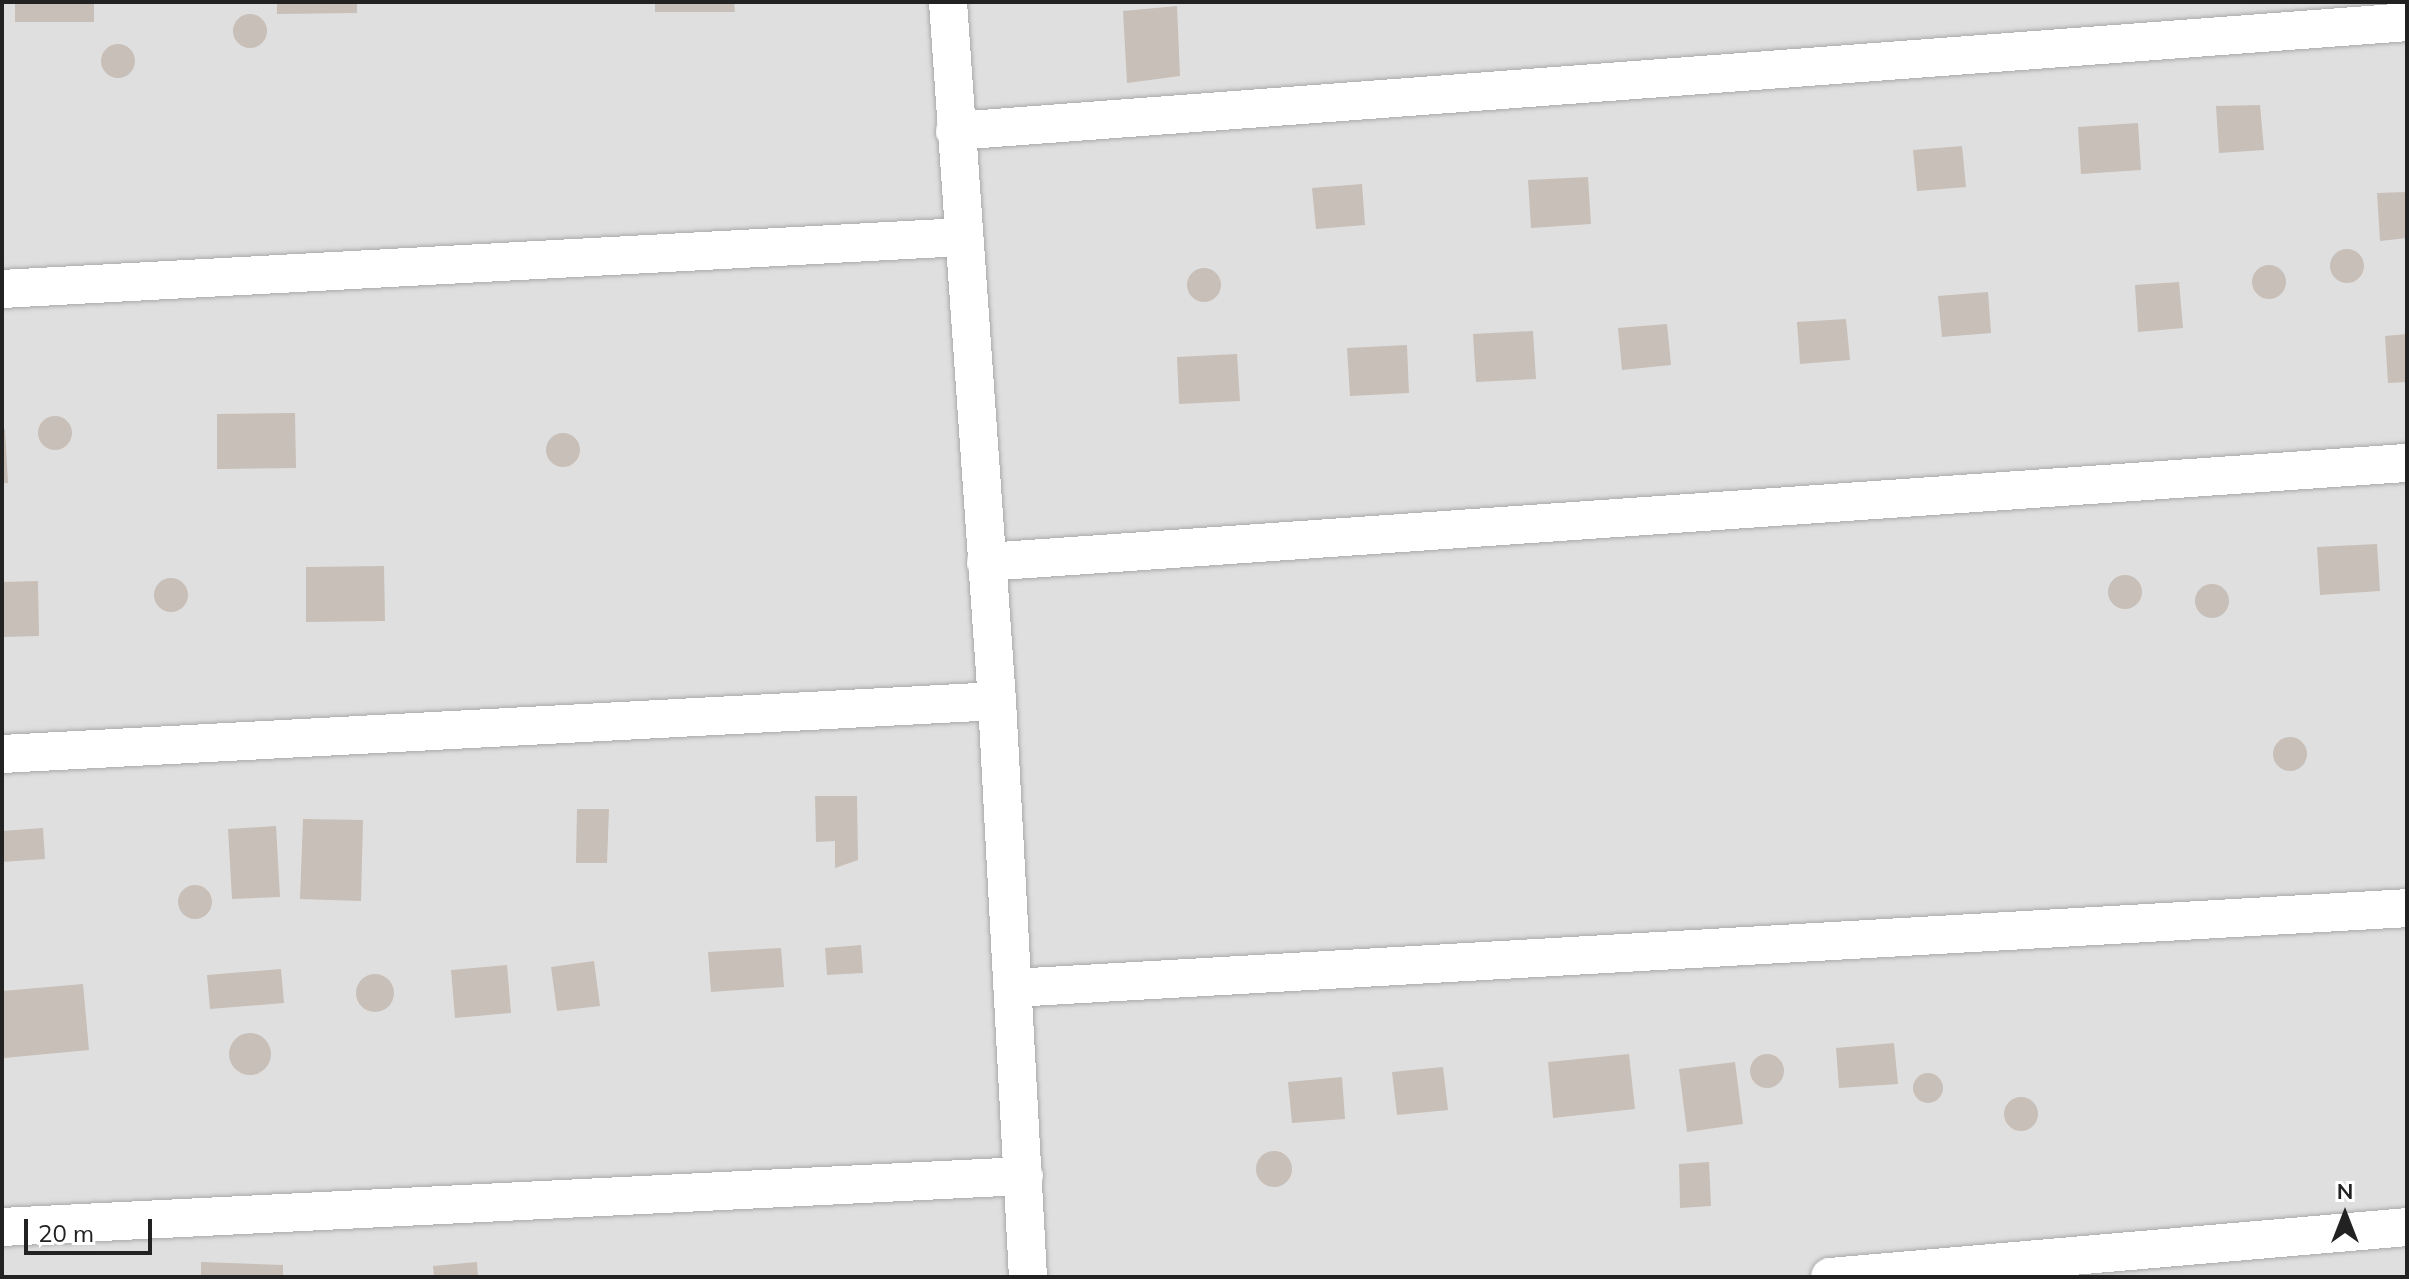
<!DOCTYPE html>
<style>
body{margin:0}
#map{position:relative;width:2409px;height:1279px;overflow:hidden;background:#f2efe9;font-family:Mulish,sans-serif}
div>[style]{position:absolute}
.residential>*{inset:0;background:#e0dfdf}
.building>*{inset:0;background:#c7bfb8}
.round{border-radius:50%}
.roads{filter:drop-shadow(0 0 2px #a9a9a9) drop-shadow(0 0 2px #a9a9a9)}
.minor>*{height:38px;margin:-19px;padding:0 19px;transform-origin:19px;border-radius:19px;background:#fff}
span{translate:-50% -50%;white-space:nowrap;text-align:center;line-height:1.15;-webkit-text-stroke:6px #fff;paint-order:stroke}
.frame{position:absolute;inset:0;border:4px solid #222;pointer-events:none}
.north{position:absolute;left:2305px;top:1175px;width:80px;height:80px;-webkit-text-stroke:6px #fff;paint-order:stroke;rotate:0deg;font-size:22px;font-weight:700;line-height:32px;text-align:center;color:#222}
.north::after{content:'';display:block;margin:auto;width:28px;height:36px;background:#222;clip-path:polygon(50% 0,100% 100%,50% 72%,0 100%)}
.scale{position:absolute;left:24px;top:1219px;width:128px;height:36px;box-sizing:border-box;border:4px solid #222;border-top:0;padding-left:10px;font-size:24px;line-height:28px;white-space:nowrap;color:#222;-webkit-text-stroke:6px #fff;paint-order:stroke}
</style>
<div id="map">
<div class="residential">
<i style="clip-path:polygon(2px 2px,2407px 2px,2407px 1277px,2px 1277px)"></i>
</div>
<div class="building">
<i style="clip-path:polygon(15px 2px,94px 2px,94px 22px,15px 22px)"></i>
<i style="clip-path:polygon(277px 2px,357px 2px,357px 13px,277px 14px)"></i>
<i style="clip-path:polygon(655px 2px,734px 2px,735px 12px,655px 12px)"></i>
<i style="clip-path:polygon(1177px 6px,1180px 76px,1127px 83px,1123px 11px)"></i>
<i class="round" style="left:233px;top:14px;width:34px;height:34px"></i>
<i class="round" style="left:101px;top:44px;width:34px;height:34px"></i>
<i style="clip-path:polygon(2260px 105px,2264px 150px,2219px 153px,2216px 106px)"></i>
<i style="clip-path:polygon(2138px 123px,2141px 170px,2081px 174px,2078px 127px)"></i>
<i style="clip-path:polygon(1962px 146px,1966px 187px,1917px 191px,1913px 150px)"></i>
<i style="clip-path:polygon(1588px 177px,1591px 224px,1531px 228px,1528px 180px)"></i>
<i style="clip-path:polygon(1362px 184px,1365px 225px,1316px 229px,1312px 188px)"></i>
<i style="clip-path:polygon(2407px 192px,2407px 238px,2380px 241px,2377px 193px)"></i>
<i class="round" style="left:2330px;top:249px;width:34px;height:34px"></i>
<i class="round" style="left:2252px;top:265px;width:34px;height:34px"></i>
<i class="round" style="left:1187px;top:268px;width:34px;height:34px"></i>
<i style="clip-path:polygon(2179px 282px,2183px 328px,2138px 332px,2135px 285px)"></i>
<i style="clip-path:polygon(1988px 292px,1991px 333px,1942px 337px,1938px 296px)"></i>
<i style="clip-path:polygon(1846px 319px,1850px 360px,1800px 364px,1797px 322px)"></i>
<i style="clip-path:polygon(1667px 324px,1671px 365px,1622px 370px,1618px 328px)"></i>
<i style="clip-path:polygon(1533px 331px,1536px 379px,1476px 382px,1473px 334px)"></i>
<i style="clip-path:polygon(2407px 334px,2407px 382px,2388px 383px,2385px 336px)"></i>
<i style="clip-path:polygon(1407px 345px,1409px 393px,1350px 396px,1347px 348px)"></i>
<i style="clip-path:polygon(1237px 354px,1240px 401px,1179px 404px,1177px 357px)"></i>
<i style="clip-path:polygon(295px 413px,296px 468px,217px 469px,217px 414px)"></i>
<i class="round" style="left:38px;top:416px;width:34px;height:34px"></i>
<i style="clip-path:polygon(2px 429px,5px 429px,8px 483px,2px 483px)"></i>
<i class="round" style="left:546px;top:433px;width:34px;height:34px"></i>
<i style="clip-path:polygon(2377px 544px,2380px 591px,2320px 595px,2317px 547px)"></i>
<i style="clip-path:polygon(384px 566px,385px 621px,306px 622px,306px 567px)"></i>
<i class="round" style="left:2108px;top:575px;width:34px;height:34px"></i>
<i class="round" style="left:154px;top:578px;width:34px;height:34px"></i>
<i style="clip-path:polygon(38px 581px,39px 636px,2px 637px,2px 582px)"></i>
<i class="round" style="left:2195px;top:584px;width:34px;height:34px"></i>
<i class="round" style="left:2273px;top:737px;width:34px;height:34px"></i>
<i style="clip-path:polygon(815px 796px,857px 796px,858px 860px,835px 868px,835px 841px,816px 842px)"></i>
<i style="clip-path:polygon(577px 809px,609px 809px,607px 863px,576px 863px)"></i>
<i style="clip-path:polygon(303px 819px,363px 820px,361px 901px,300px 899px)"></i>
<i style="clip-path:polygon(276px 826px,280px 897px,232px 899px,228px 829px)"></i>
<i style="clip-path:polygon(43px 828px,45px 859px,2px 862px,2px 831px)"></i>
<i class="round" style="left:178px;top:885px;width:34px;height:34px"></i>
<i style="clip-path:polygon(861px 945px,863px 973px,827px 975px,825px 948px)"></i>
<i style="clip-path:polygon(781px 948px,784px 987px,711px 992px,708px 952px)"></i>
<i style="clip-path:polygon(594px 961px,600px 1006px,557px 1011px,551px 967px)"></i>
<i style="clip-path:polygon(507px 965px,511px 1013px,455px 1018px,451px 970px)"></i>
<i style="clip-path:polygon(281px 969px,284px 1003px,210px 1009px,207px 975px)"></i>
<i class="round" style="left:356px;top:974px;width:38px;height:38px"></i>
<i style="clip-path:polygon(83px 984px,89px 1050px,4px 1058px,2px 991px)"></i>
<i class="round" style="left:229px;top:1033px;width:42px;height:42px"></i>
<i style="clip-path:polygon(1894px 1043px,1898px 1084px,1839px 1088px,1836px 1048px)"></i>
<i style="clip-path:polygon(1629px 1054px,1635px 1109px,1553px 1118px,1548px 1062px)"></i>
<i class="round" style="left:1750px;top:1054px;width:34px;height:34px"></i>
<i style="clip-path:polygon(1735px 1062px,1743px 1124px,1687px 1132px,1679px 1069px)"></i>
<i style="clip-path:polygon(1443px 1067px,1448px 1110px,1397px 1115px,1392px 1072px)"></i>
<i class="round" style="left:1913px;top:1073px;width:30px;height:30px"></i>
<i style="clip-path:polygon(1342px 1077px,1345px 1119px,1292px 1123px,1288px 1082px)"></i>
<i class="round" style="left:2004px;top:1097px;width:34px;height:34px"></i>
<i class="round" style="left:1256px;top:1151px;width:36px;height:36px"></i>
<i style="clip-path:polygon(1709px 1162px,1711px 1206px,1680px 1208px,1679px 1164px)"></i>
<i style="clip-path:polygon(201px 1262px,283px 1265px,283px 1277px,201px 1277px)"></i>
<i style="clip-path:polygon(477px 1262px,478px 1277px,434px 1277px,433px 1266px)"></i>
</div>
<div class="roads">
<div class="minor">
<i style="left:948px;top:2px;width:701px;rotate:85.99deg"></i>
<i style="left:997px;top:701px;width:577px;rotate:86.92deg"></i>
<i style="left:955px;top:131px;width:1456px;rotate:-4.29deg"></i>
<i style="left:2px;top:289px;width:960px;rotate:-3.1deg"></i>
<i style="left:986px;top:562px;width:1424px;rotate:-3.99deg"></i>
<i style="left:2px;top:754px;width:996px;rotate:-3.05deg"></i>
<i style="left:1013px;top:988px;width:1396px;rotate:-3.28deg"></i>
<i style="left:2px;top:1227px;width:1023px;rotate:-2.86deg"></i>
<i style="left:1830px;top:1277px;width:579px;rotate:-4.95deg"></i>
</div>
</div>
<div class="frame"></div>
<div class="north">N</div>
<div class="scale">20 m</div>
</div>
